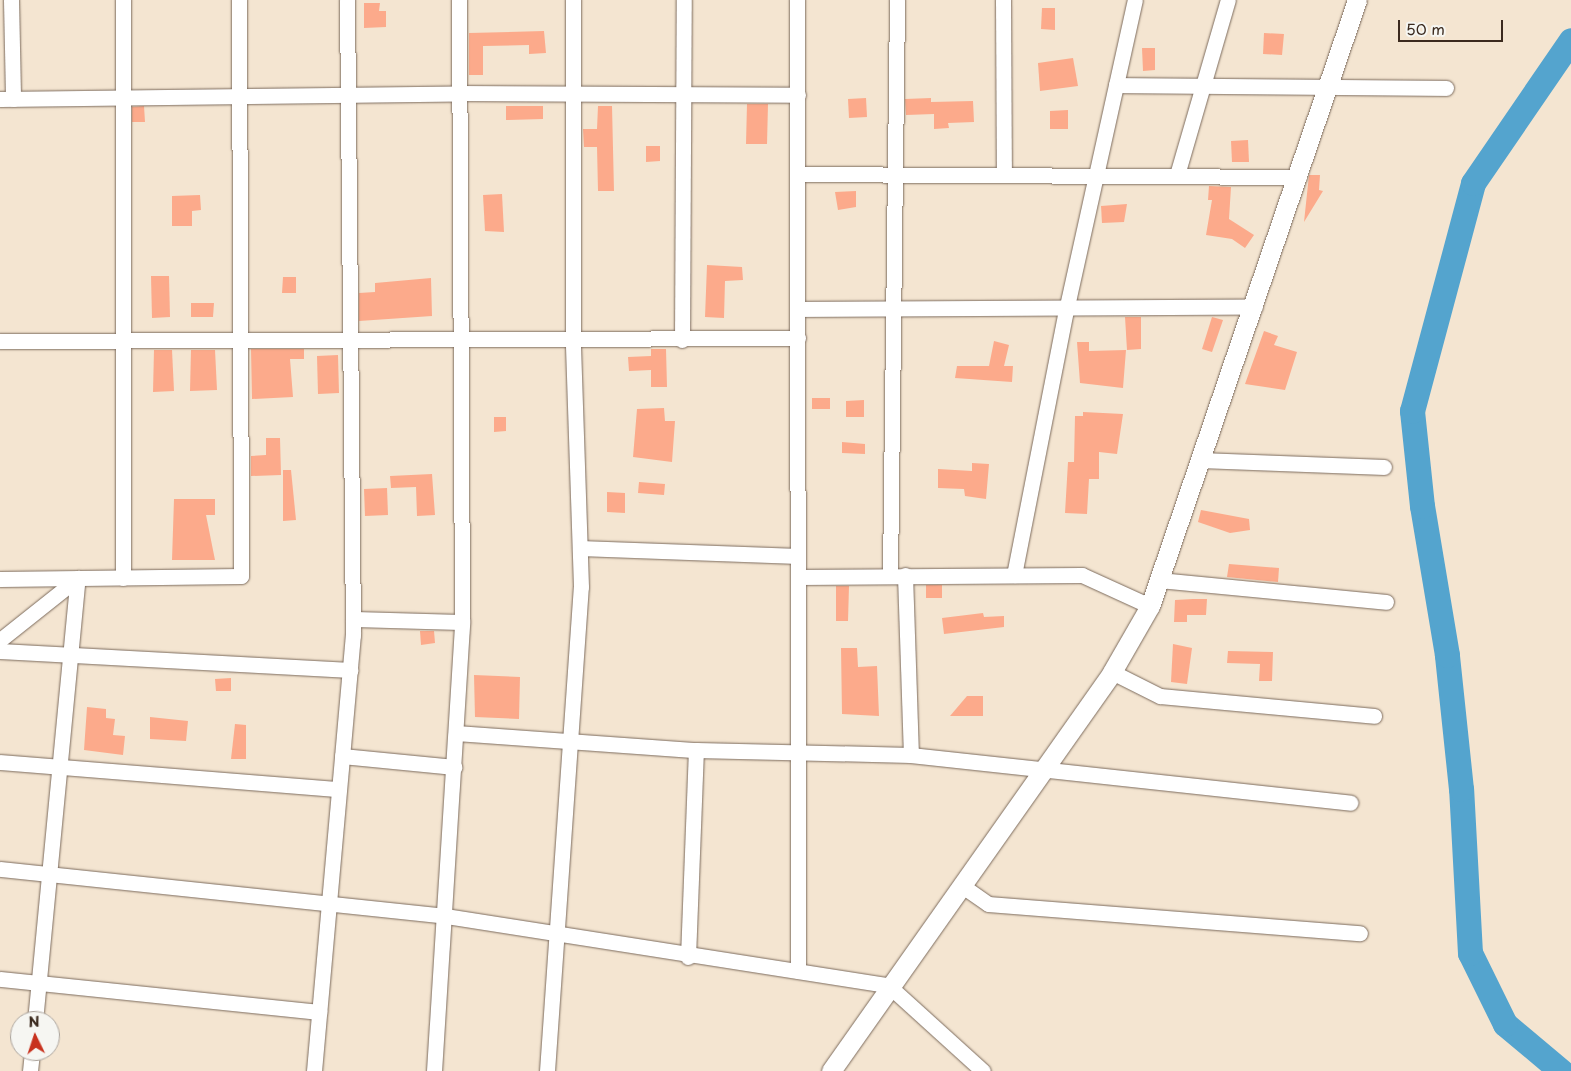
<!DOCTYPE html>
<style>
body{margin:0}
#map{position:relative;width:1571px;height:1071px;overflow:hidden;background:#f4e5d1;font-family:"Playpen Sans",sans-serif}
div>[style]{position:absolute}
.river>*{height:25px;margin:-12.5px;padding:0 12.5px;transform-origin:12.5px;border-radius:12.5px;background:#54a4ce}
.building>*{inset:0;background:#fcaa8b}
.roads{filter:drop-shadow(0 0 1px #7c6b5d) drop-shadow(0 0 1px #7c6b5d)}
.minor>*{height:15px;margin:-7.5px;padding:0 7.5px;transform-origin:7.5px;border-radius:7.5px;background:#fff}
.tertiary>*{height:19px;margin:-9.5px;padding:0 9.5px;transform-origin:9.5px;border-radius:9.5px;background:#fff}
span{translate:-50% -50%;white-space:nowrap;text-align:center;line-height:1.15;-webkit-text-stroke:4px #f6f6f2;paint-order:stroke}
.north{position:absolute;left:10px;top:1011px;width:50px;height:50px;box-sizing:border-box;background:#f6f6f2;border:1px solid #aba49d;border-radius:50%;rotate:356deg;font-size:14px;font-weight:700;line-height:20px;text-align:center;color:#3b2a1e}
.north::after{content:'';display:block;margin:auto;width:18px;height:22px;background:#c8321e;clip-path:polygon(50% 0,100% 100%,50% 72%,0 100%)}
.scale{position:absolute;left:1398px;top:20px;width:105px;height:22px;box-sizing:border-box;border:2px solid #3b2a1e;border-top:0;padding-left:6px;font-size:15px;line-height:18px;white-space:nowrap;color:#3b2a1e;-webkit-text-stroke:4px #f6f6f2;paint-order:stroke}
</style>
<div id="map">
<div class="river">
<i style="left:1561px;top:1071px;width:73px;rotate:-140deg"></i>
<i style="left:1505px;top:1024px;width:79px;rotate:-116.2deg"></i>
<i style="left:1470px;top:953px;width:164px;rotate:-93.1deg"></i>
<i style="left:1461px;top:789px;width:135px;rotate:-96deg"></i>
<i style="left:1447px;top:655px;width:151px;rotate:-99.5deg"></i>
<i style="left:1422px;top:506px;width:96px;rotate:-96deg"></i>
<i style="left:1412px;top:411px;width:236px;rotate:-75deg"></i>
<i style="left:1473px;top:183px;width:173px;rotate:-55.6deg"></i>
</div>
<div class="building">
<i style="clip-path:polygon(364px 3px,380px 3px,379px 11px,386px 11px,386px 27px,364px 28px)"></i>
<i style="clip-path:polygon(1042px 8px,1055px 8px,1055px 30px,1041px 29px)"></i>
<i style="clip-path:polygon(544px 31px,546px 53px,529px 54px,529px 45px,483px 46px,483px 75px,469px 75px,469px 33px)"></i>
<i style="clip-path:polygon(1264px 33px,1284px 34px,1282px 55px,1263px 54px)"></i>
<i style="clip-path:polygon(1142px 48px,1155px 48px,1155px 70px,1143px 71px)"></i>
<i style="clip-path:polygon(1073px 58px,1078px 86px,1040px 91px,1038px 63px)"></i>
<i style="clip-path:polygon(866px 98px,867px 117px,849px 118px,848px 99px)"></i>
<i style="clip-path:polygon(931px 98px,931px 102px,973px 101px,974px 122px,948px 123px,949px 128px,934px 129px,934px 114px,906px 115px,905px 99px)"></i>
<i style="clip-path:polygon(747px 104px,768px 104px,767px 144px,746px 144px)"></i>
<i style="clip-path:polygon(144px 106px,145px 122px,132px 122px,132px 107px)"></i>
<i style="clip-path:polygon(506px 106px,543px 106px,543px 119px,506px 120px)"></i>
<i style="clip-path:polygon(598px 106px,612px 106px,614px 191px,598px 191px,597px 147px,584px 147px,583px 129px,597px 129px)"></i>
<i style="clip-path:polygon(1068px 110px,1068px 129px,1050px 129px,1050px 111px)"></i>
<i style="clip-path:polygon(1248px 140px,1249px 162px,1232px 162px,1231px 141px)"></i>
<i style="clip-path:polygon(646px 146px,660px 146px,660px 161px,646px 162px)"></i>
<i style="clip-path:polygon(1309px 175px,1320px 175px,1319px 190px,1323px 191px,1304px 222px)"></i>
<i style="clip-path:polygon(1209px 186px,1231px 187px,1229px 219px,1254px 235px,1245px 248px,1232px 239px,1206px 235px,1212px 200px,1208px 200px)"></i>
<i style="clip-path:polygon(856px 191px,856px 207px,838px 210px,835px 192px)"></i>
<i style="clip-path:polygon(502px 194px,504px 232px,485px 231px,483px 195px)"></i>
<i style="clip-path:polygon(200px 195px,201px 210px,192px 211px,192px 226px,172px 226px,172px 196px)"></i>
<i style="clip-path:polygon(1127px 204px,1124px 222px,1102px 223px,1101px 206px)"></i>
<i style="clip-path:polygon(707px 265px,742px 267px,743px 280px,725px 281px,724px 318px,705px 317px)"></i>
<i style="clip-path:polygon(151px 276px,169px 276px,170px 317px,152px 318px)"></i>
<i style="clip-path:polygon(283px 277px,296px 277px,296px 293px,282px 293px)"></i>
<i style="clip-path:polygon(431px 278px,432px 316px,359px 321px,359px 293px,375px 292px,375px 283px)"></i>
<i style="clip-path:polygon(191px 303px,214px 303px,213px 317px,191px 317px)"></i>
<i style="clip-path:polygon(1125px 317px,1141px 317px,1141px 349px,1127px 350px)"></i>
<i style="clip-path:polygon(1212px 317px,1223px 320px,1212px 352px,1202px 349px)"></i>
<i style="clip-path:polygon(1264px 331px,1278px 336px,1274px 345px,1297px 352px,1285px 390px,1245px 384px)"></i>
<i style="clip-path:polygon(994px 341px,1009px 345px,1004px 366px,1013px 366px,1012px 382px,955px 378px,957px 366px,989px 366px)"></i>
<i style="clip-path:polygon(1077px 342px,1089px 342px,1089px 351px,1126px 350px,1123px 388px,1080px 383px)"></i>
<i style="clip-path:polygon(251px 349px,304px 349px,304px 359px,290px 359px,293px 397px,252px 399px)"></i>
<i style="clip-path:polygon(651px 349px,666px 349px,667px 387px,651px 387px,651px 370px,629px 371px,628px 357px,651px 356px)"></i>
<i style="clip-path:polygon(154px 350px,172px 350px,174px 391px,153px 392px)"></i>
<i style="clip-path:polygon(191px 350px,215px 350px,217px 390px,190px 391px)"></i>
<i style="clip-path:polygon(338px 355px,339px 393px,318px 394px,317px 356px)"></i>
<i style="clip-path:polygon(812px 398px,830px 398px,830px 409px,812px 409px)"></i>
<i style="clip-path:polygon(864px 400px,864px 417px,846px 417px,846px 401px)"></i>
<i style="clip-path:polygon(664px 408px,665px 421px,675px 421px,672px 462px,633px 457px,637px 409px)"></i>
<i style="clip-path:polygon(1083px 412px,1123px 414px,1117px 454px,1099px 452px,1099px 479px,1089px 479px,1087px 514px,1065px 513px,1068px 462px,1074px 462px,1075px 416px,1083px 416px)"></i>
<i style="clip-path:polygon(494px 417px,506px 417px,506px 431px,494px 432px)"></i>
<i style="clip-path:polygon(266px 438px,280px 438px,281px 475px,251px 476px,251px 456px,266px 455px)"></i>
<i style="clip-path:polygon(842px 442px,865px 444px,865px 454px,842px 453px)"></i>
<i style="clip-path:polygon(972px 463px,989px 464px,986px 499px,965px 496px,964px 489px,938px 488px,938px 469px,972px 471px)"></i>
<i style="clip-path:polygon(283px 470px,291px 470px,296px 520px,283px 521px)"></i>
<i style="clip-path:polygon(432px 474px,435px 515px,417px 516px,416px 487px,391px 488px,390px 476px)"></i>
<i style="clip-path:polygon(639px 482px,665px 484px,664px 495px,638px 493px)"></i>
<i style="clip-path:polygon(387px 488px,388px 515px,365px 516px,364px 489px)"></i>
<i style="clip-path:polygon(607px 492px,625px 493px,625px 513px,607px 512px)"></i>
<i style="clip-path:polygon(174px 499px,215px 499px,215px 515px,206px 515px,215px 560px,172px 560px)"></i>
<i style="clip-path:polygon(1201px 510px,1249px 519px,1250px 530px,1230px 533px,1198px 522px)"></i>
<i style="clip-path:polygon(1229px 564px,1279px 568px,1278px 582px,1227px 577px)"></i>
<i style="clip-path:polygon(926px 585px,942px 585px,942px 598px,926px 598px)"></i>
<i style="clip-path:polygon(836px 586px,849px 586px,848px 621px,836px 621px)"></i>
<i style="clip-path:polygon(1193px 599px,1207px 599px,1206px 615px,1187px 615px,1187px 622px,1174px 622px,1175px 600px)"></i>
<i style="clip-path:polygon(983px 613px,984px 617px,1004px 616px,1004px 627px,944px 634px,942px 618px)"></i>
<i style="clip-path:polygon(420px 631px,434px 631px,435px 643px,421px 645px)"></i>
<i style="clip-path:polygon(1173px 644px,1192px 648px,1187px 684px,1171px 682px)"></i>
<i style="clip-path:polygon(841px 648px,857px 648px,858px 667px,877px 666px,879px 716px,842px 714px)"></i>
<i style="clip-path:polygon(1228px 651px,1273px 652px,1272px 681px,1259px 681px,1260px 664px,1227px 663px)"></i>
<i style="clip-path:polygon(474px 675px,520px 677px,519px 719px,475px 717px)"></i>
<i style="clip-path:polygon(231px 678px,231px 691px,216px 691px,215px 679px)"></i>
<i style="clip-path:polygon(967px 696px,983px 696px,983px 716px,950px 716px)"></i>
<i style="clip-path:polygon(87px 707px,106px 709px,106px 718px,115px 719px,113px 735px,125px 736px,123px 755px,84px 750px)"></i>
<i style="clip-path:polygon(150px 717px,188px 721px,186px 741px,150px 739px)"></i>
<i style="clip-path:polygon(235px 724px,246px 725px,246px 759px,231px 759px)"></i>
</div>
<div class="roads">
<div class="minor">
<i style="left:11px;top:0;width:99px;rotate:88.8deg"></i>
<i style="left:797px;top:0;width:971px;rotate:89.94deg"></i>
<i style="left:1003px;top:0;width:174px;rotate:89.7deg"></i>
<i style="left:1116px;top:85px;width:330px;rotate:0.5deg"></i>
<i style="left:0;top:99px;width:459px;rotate:-0.7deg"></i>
<i style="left:459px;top:93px;width:339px;rotate:0.3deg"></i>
<i style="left:798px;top:174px;width:501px;rotate:0.34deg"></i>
<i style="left:1177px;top:175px;width:182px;rotate:-73.8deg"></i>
<i style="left:798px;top:309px;width:457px;rotate:-0.3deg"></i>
<i style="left:682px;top:340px;width:340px;rotate:-89.7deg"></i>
<i style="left:0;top:341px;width:798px;rotate:-0.22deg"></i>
<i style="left:1201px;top:460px;width:183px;rotate:2.2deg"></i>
<i style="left:580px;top:548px;width:218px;rotate:2.1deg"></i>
<i style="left:890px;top:575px;width:575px;rotate:-89.3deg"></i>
<i style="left:905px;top:575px;width:180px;rotate:88.1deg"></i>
<i style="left:1014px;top:575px;width:274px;rotate:-78.9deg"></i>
<i style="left:1067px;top:306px;width:313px;rotate:-77.5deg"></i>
<i style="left:798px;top:577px;width:284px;rotate:-0.4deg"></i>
<i style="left:1082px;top:575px;width:75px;rotate:24.5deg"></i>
<i style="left:123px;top:578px;width:578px;rotate:-90deg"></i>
<i style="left:0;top:579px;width:241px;rotate:-0.7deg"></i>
<i style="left:241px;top:576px;width:576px;rotate:-90.2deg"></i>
<i style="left:1159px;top:580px;width:228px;rotate:5.5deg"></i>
<i style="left:353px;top:619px;width:109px;rotate:1.6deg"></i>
<i style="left:0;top:640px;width:100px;rotate:-38.5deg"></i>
<i style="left:0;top:651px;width:351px;rotate:3.1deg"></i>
<i style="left:1112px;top:672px;width:54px;rotate:26.6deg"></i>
<i style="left:1160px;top:696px;width:215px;rotate:5.3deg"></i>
<i style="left:456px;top:733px;width:241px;rotate:4.1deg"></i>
<i style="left:696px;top:750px;width:215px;rotate:1.3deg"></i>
<i style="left:911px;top:755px;width:442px;rotate:6.2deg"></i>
<i style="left:342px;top:756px;width:113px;rotate:5.6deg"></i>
<i style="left:0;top:762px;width:339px;rotate:4.6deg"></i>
<i style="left:0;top:869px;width:448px;rotate:6deg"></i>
<i style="left:446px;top:916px;width:447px;rotate:8.9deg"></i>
<i style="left:888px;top:985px;width:128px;rotate:42.2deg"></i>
<i style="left:961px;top:885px;width:33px;rotate:35deg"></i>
<i style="left:988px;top:904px;width:373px;rotate:4.5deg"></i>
<i style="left:688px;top:957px;width:207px;rotate:-87.8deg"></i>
<i style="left:0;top:979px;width:321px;rotate:5.9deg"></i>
<i style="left:35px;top:1021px;width:445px;rotate:-84.5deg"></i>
<i style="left:30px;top:1071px;width:20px;rotate:-84deg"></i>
<i style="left:314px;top:1071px;width:438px;rotate:-84.9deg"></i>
<i style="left:353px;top:635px;width:635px;rotate:-90.54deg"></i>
<i style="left:434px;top:1071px;width:450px;rotate:-86.4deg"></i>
<i style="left:462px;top:622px;width:622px;rotate:-90.28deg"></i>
<i style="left:547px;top:1071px;width:485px;rotate:-86deg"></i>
<i style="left:581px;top:587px;width:246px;rotate:-91.9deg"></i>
<i style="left:573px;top:341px;width:341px;rotate:-90deg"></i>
</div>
<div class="tertiary">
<i style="left:831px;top:1071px;width:488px;rotate:-54.8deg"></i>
<i style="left:1112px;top:672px;width:76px;rotate:-60.1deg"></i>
<i style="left:1150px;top:606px;width:640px;rotate:-71.14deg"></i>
</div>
</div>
<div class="north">N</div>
<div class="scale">50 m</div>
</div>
